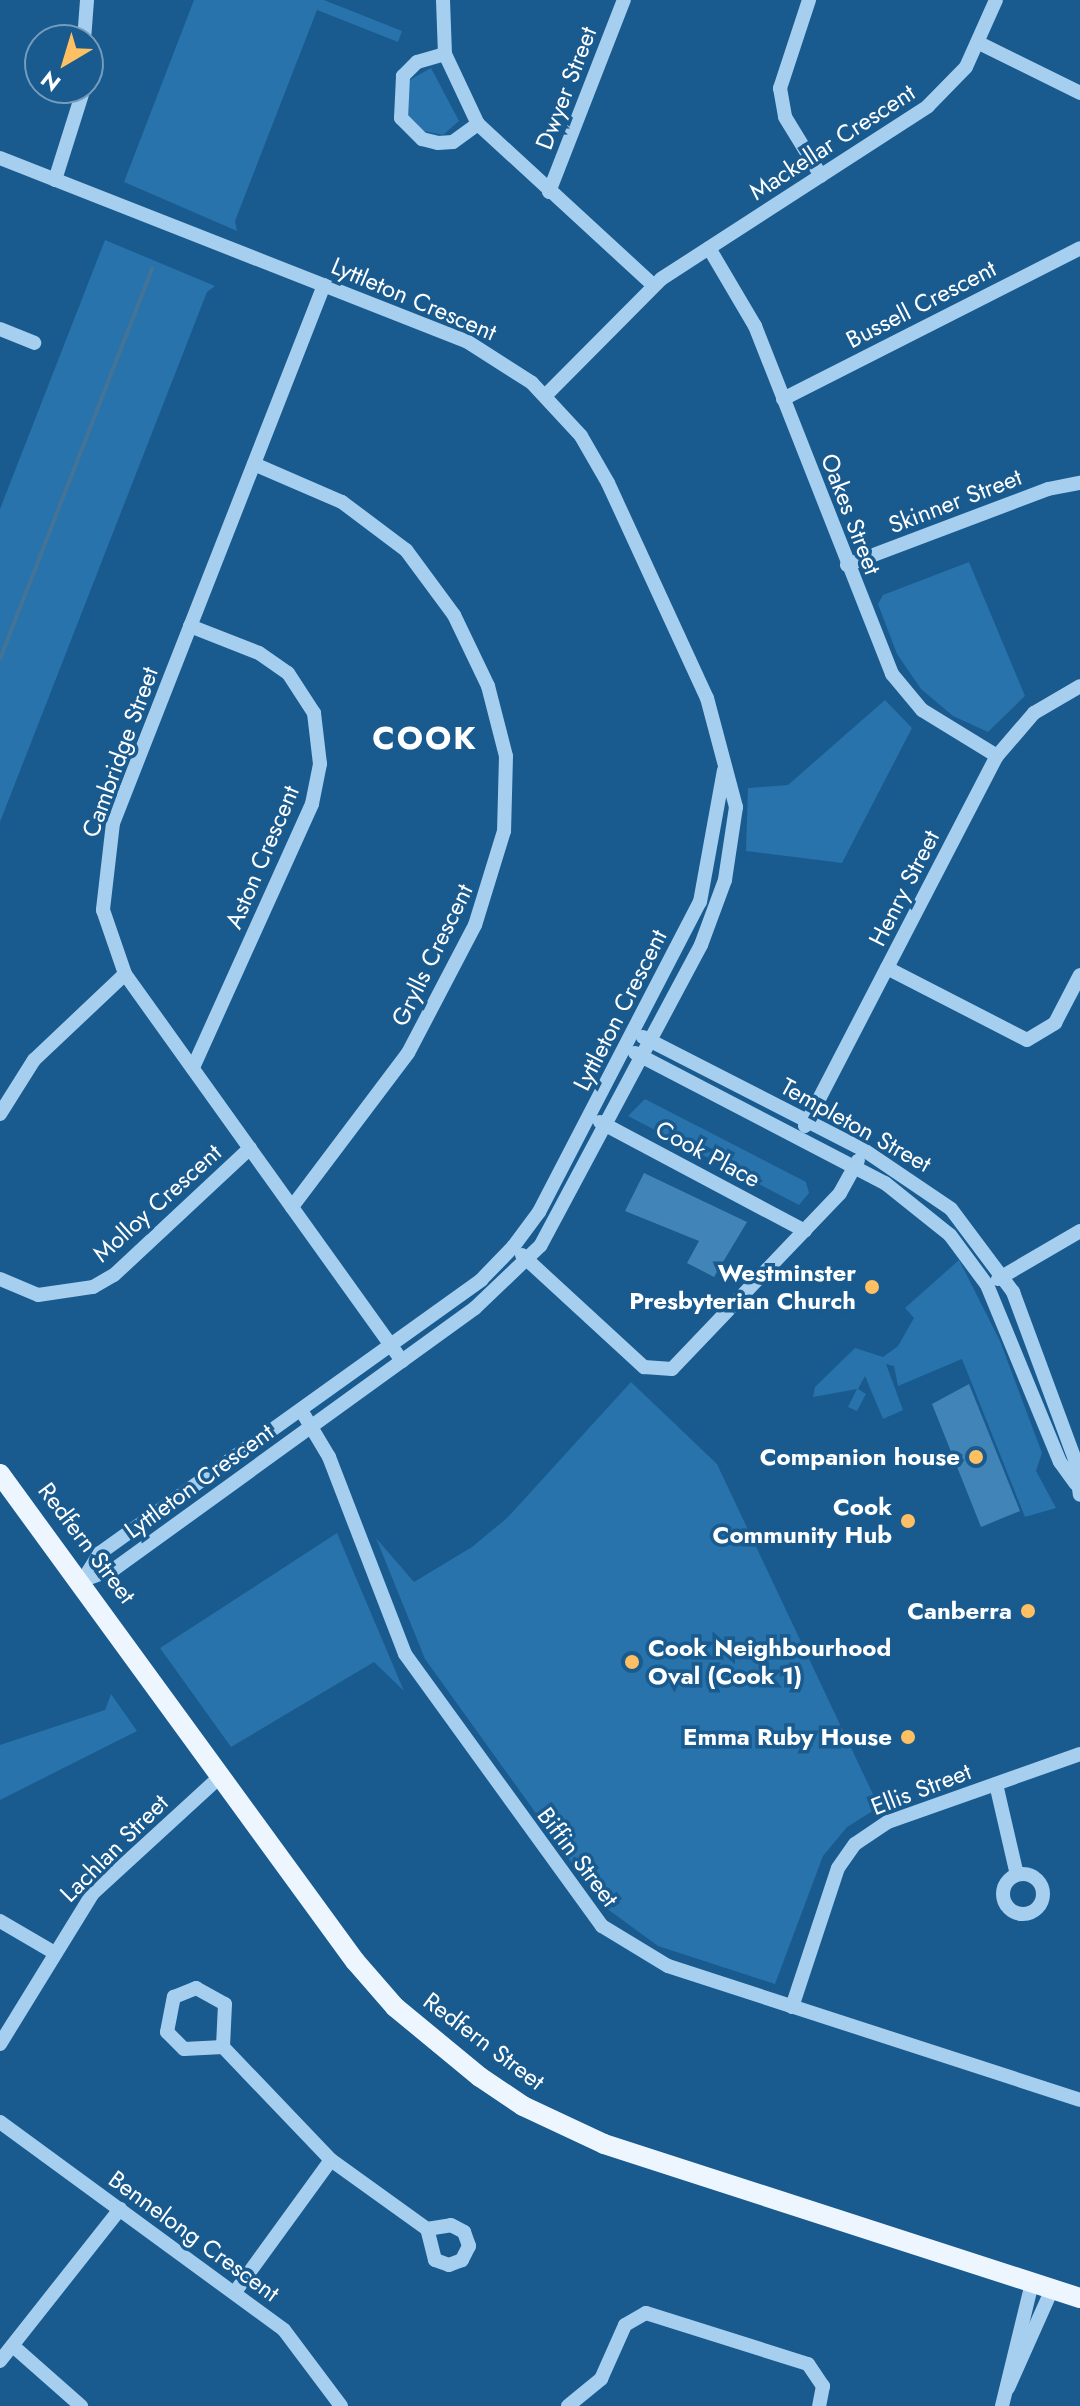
<!DOCTYPE html>
<style>
body{margin:0}
#map{position:relative;width:1080px;height:2406px;overflow:hidden;background:#195a8f;font-family:Jost,sans-serif}
div>[style]{position:absolute}
.green>*{inset:0;background:#2873ab}
.stream>*{height:4px;margin:-2px;padding:0 2px;transform-origin:2px;border-radius:2px;background:#447398}
.building>*{inset:0;background:#4184b7}
.minor>*{height:14px;margin:-7px;padding:0 7px;transform-origin:7px;border-radius:7px;background:#a6cfef}
.minor>.ring{margin:-7px;padding:0;box-sizing:content-box;background:none;border:14px solid #a6cfef;border-radius:50%}
.major>*{height:20px;margin:-10px;padding:0 10px;transform-origin:10px;border-radius:10px;background:#edf6ff}
.dots>*{width:22px;height:22px;translate:-50% -50%;box-sizing:border-box;border:4px solid #195a8f;border-radius:50%}
span{translate:-50% -50%;white-space:nowrap;text-align:center;line-height:1.15;-webkit-text-stroke:7px #195a8f;paint-order:stroke}
.street-label{font-size:24px;color:#fff}
.poi-label{font-size:24px;color:#fff;font-weight:700}
.right{translate:-100% -50%;text-align:right}
.left{translate:0 -50%;text-align:left}
.district-label{font-size:32px;color:#fff;font-weight:700;letter-spacing:2px}
.north{position:absolute;left:24px;top:24px;width:80px;height:80px;box-sizing:border-box;background:#195a8f;border:2px solid #759cbc;border-radius:50%;rotate:218deg;font-size:22px;font-weight:700;line-height:32px;text-align:center;color:#fff}
.north::after{content:'';display:block;margin:auto;width:28px;height:36px;background:#ffbf63;clip-path:polygon(50% 0,100% 100%,50% 72%,0 100%)}
</style>
<div id="map">
<div class="green">
<i style="clip-path:polygon(194px 0,324px 0,402px 31px,398px 42px,317px 10px,235px 221px,237px 231px,124px 182px)"></i>
<i style="clip-path:polygon(431px 68px,459px 121px,443px 135px,419px 130px,403px 108px,408px 81px)"></i>
<i style="clip-path:polygon(105px 240px,215px 286px,207px 292px,0 822px,0 509px)"></i>
<i style="clip-path:polygon(969px 562px,1025px 696px,988px 732px,953px 716px,921px 689px,897px 654px,878px 604px,883px 595px)"></i>
<i style="clip-path:polygon(885px 700px,912px 728px,842px 863px,746px 851px,748px 788px,788px 785px)"></i>
<i style="clip-path:polygon(645px 1099px,806px 1182px,809px 1193px,799px 1205px,628px 1116px)"></i>
<i style="clip-path:polygon(959px 1260px,1000px 1341px,1042px 1453px,1036px 1471px,1056px 1508px,1025px 1517px,962px 1359px,898px 1386px,894px 1366px,886px 1364px,903px 1410px,883px 1419px,865px 1376px,858px 1389px,866px 1394px,857px 1411px,848px 1407px,857px 1389px,813px 1397px,815px 1387px,855px 1348px,883px 1357px,898px 1346px,914px 1318px,905px 1308px)"></i>
<i style="clip-path:polygon(631px 1382px,717px 1464px,879px 1807px,847px 1827px,823px 1856px,775px 1984px,658px 1946px,602px 1905px,425px 1659px,376px 1538px,414px 1582px,472px 1547px,507px 1518px)"></i>
<i style="clip-path:polygon(337px 1533px,404px 1691px,374px 1662px,231px 1747px,160px 1648px)"></i>
<i style="clip-path:polygon(111px 1694px,137px 1731px,0 1800px,0 1745px,105px 1710px)"></i>
</div>
<div class="stream">
<i style="left:0;top:659px;width:419px;rotate:-68.7deg"></i>
</div>
<div class="building">
<i style="clip-path:polygon(644px 1173px,747px 1222px,714px 1277px,687px 1263px,699px 1241px,625px 1211px)"></i>
<i style="clip-path:polygon(969px 1384px,1020px 1511px,981px 1527px,932px 1404px)"></i>
</div>
<div class="minor">
<i style="left:443px;top:0;width:54px;rotate:87.9deg"></i>
<i style="left:445px;top:54px;width:77px;rotate:64.8deg"></i>
<i style="left:478px;top:124px;width:238px;rotate:42.6deg"></i>
<i style="left:809px;top:0;width:93px;rotate:108.2deg"></i>
<i style="left:780px;top:88px;width:29px;rotate:80deg"></i>
<i style="left:785px;top:117px;width:69px;rotate:58.6deg"></i>
<i style="left:84px;top:40px;width:40px;rotate:-85.7deg"></i>
<i style="left:979px;top:43px;width:113px;rotate:26.3deg"></i>
<i style="left:445px;top:54px;width:29px;rotate:164deg"></i>
<i style="left:417px;top:62px;width:20px;rotate:135deg"></i>
<i style="left:403px;top:76px;width:42px;rotate:92.7deg"></i>
<i style="left:401px;top:118px;width:30px;rotate:45deg"></i>
<i style="left:422px;top:139px;width:16px;rotate:14deg"></i>
<i style="left:438px;top:143px;width:15px;rotate:-4deg"></i>
<i style="left:453px;top:142px;width:31px;rotate:-36deg"></i>
<i style="left:0;top:158px;width:503px;rotate:21.46deg"></i>
<i style="left:468px;top:342px;width:76px;rotate:32.6deg"></i>
<i style="left:532px;top:383px;width:72px;rotate:47.2deg"></i>
<i style="left:581px;top:436px;width:54px;rotate:60.1deg"></i>
<i style="left:608px;top:483px;width:237px;rotate:65.3deg"></i>
<i style="left:707px;top:698px;width:113px;rotate:75.1deg"></i>
<i style="left:736px;top:807px;width:74px;rotate:98.6deg"></i>
<i style="left:725px;top:880px;width:69px;rotate:110.3deg"></i>
<i style="left:701px;top:945px;width:341px;rotate:118.1deg"></i>
<i style="left:540px;top:1246px;width:90px;rotate:136.4deg"></i>
<i style="left:475px;top:1308px;width:445px;rotate:144.1deg"></i>
<i style="left:114px;top:1569px;width:33px;rotate:160deg"></i>
<i style="left:55px;top:180px;width:96px;rotate:-72.5deg"></i>
<i style="left:549px;top:192px;width:206px;rotate:-68.7deg"></i>
<i style="left:709px;top:248px;width:91px;rotate:59.5deg"></i>
<i style="left:755px;top:326px;width:374px;rotate:68.5deg"></i>
<i style="left:892px;top:674px;width:47px;rotate:50.2deg"></i>
<i style="left:922px;top:710px;width:88px;rotate:31.5deg"></i>
<i style="left:324px;top:285px;width:578px;rotate:111.41deg"></i>
<i style="left:113px;top:823px;width:88px;rotate:96.6deg"></i>
<i style="left:103px;top:910px;width:68px;rotate:71deg"></i>
<i style="left:125px;top:974px;width:476px;rotate:54.4deg"></i>
<i style="left:0;top:329px;width:37px;rotate:22deg"></i>
<i style="left:546px;top:395px;width:163px;rotate:-45.2deg"></i>
<i style="left:661px;top:279px;width:318px;rotate:-32.9deg"></i>
<i style="left:928px;top:106px;width:54px;rotate:-45.7deg"></i>
<i style="left:966px;top:67px;width:73px;rotate:-65.9deg"></i>
<i style="left:783px;top:399px;width:333px;rotate:-26.9deg"></i>
<i style="left:254px;top:464px;width:96px;rotate:23.4deg"></i>
<i style="left:342px;top:502px;width:80px;rotate:36.9deg"></i>
<i style="left:406px;top:550px;width:81px;rotate:53.6deg"></i>
<i style="left:454px;top:615px;width:79px;rotate:64.4deg"></i>
<i style="left:488px;top:686px;width:72px;rotate:75.6deg"></i>
<i style="left:506px;top:756px;width:75px;rotate:91.5deg"></i>
<i style="left:504px;top:831px;width:98px;rotate:107.1deg"></i>
<i style="left:475px;top:925px;width:144px;rotate:117.6deg"></i>
<i style="left:408px;top:1053px;width:193px;rotate:127deg"></i>
<i style="left:847px;top:565px;width:215px;rotate:-20.7deg"></i>
<i style="left:1048px;top:489px;width:33px;rotate:-11deg"></i>
<i style="left:190px;top:626px;width:74px;rotate:21.4deg"></i>
<i style="left:259px;top:653px;width:35px;rotate:35deg"></i>
<i style="left:288px;top:673px;width:48px;rotate:57deg"></i>
<i style="left:314px;top:713px;width:51px;rotate:83.3deg"></i>
<i style="left:320px;top:764px;width:41px;rotate:101.3deg"></i>
<i style="left:312px;top:804px;width:290px;rotate:114.3deg"></i>
<i style="left:887px;top:968px;width:157px;rotate:27.2deg"></i>
<i style="left:1027px;top:1040px;width:33px;rotate:-31deg"></i>
<i style="left:1055px;top:1023px;width:54px;rotate:-62.5deg"></i>
<i style="left:643px;top:1037px;width:248px;rotate:27.1deg"></i>
<i style="left:864px;top:1150px;width:105px;rotate:34.1deg"></i>
<i style="left:951px;top:1209px;width:104px;rotate:53.2deg"></i>
<i style="left:1013px;top:1292px;width:179px;rotate:69.7deg"></i>
<i style="left:1075px;top:1460px;width:35px;rotate:82deg"></i>
<i style="left:635px;top:1053px;width:282px;rotate:27.5deg"></i>
<i style="left:885px;top:1183px;width:83px;rotate:38.7deg"></i>
<i style="left:950px;top:1235px;width:62px;rotate:53.5deg"></i>
<i style="left:987px;top:1285px;width:191px;rotate:67.6deg"></i>
<i style="left:1060px;top:1462px;width:27px;rotate:54deg"></i>
<i style="left:0;top:1114px;width:64px;rotate:-57.8deg"></i>
<i style="left:34px;top:1060px;width:125px;rotate:-43.4deg"></i>
<i style="left:600px;top:1122px;width:232px;rotate:28deg"></i>
<i style="left:805px;top:1126px;width:417px;rotate:-62.6deg"></i>
<i style="left:997px;top:756px;width:57px;rotate:-49.3deg"></i>
<i style="left:1034px;top:713px;width:53px;rotate:-30.4deg"></i>
<i style="left:522px;top:1255px;width:166px;rotate:42.6deg"></i>
<i style="left:644px;top:1367px;width:28px;rotate:4deg"></i>
<i style="left:672px;top:1369px;width:243px;rotate:-46.3deg"></i>
<i style="left:840px;top:1193px;width:37px;rotate:-61deg"></i>
<i style="left:0;top:1279px;width:41px;rotate:22.8deg"></i>
<i style="left:38px;top:1295px;width:56px;rotate:-8.3deg"></i>
<i style="left:93px;top:1287px;width:24px;rotate:-30deg"></i>
<i style="left:114px;top:1275px;width:186px;rotate:-43deg"></i>
<i style="left:998px;top:1279px;width:95px;rotate:-30.3deg"></i>
<i style="left:301px;top:1410px;width:55px;rotate:59.2deg"></i>
<i style="left:329px;top:1457px;width:211px;rotate:68.9deg"></i>
<i style="left:405px;top:1654px;width:336px;rotate:54.1deg"></i>
<i style="left:602px;top:1926px;width:77px;rotate:31.2deg"></i>
<i style="left:668px;top:1966px;width:433px;rotate:18deg"></i>
<i style="left:83px;top:1580px;width:32px;rotate:-58deg"></i>
<i style="left:100px;top:1553px;width:469px;rotate:-35.6deg"></i>
<i style="left:481px;top:1280px;width:46px;rotate:-45.9deg"></i>
<i style="left:513px;top:1247px;width:44px;rotate:-53.4deg"></i>
<i style="left:539px;top:1212px;width:349px;rotate:-62.6deg"></i>
<i style="left:700px;top:902px;width:134px;rotate:-79.7deg"></i>
<i style="left:996px;top:1784px;width:93px;rotate:77deg"></i>
<i class="ring" style="left:1003px;top:1874px;width:26px;height:26px"></i>
<i style="left:0;top:1921px;width:61px;rotate:30.3deg"></i>
<i style="left:196px;top:1988px;width:33px;rotate:29deg"></i>
<i style="left:225px;top:2004px;width:43px;rotate:92.7deg"></i>
<i style="left:223px;top:2047px;width:39px;rotate:177deg"></i>
<i style="left:184px;top:2049px;width:24px;rotate:-135deg"></i>
<i style="left:167px;top:2032px;width:36px;rotate:-79deg"></i>
<i style="left:174px;top:1997px;width:24px;rotate:-22deg"></i>
<i style="left:792px;top:2007px;width:146px;rotate:-71.7deg"></i>
<i style="left:838px;top:1868px;width:29px;rotate:-55deg"></i>
<i style="left:855px;top:1844px;width:40px;rotate:-34deg"></i>
<i style="left:888px;top:1822px;width:204px;rotate:-19.5deg"></i>
<i style="left:0;top:2044px;width:177px;rotate:-58.4deg"></i>
<i style="left:93px;top:1893px;width:175px;rotate:-42.5deg"></i>
<i style="left:223px;top:2047px;width:156px;rotate:46.3deg"></i>
<i style="left:331px;top:2160px;width:118px;rotate:35.7deg"></i>
<i style="left:427px;top:2229px;width:24px;rotate:-9deg"></i>
<i style="left:451px;top:2225px;width:15px;rotate:28deg"></i>
<i style="left:464px;top:2232px;width:15px;rotate:70deg"></i>
<i style="left:469px;top:2246px;width:16px;rotate:117deg"></i>
<i style="left:462px;top:2260px;width:14px;rotate:159deg"></i>
<i style="left:449px;top:2265px;width:15px;rotate:-160deg"></i>
<i style="left:435px;top:2260px;width:32px;rotate:-104deg"></i>
<i style="left:0;top:2122px;width:352px;rotate:36.2deg"></i>
<i style="left:284px;top:2330px;width:95px;rotate:53.1deg"></i>
<i style="left:235px;top:2292px;width:163px;rotate:-54deg"></i>
<i style="left:13px;top:2346px;width:91px;rotate:41.4deg"></i>
<i style="left:0;top:2361px;width:194px;rotate:-51.7deg"></i>
<i style="left:1008px;top:2388px;width:108px;rotate:-66deg"></i>
<i style="left:568px;top:2406px;width:43px;rotate:-39.3deg"></i>
<i style="left:601px;top:2379px;width:59px;rotate:-66deg"></i>
<i style="left:625px;top:2325px;width:24px;rotate:-30deg"></i>
<i style="left:646px;top:2313px;width:170px;rotate:17.5deg"></i>
<i style="left:808px;top:2364px;width:27px;rotate:56deg"></i>
<i style="left:823px;top:2386px;width:20px;rotate:101deg"></i>
<i style="left:1002px;top:2406px;width:127px;rotate:-76.3deg"></i>
</div>
<div class="major">
<i style="left:0;top:1474px;width:603px;rotate:53.91deg"></i>
<i style="left:355px;top:1961px;width:61px;rotate:49deg"></i>
<i style="left:395px;top:2007px;width:110px;rotate:39.5deg"></i>
<i style="left:480px;top:2077px;width:52px;rotate:34deg"></i>
<i style="left:523px;top:2106px;width:89px;rotate:25.1deg"></i>
<i style="left:604px;top:2144px;width:500px;rotate:17.93deg"></i>
</div>
<div class="dots">
<i style="left:872px;top:1287px;background:#ffbf63"></i>
<i style="left:976px;top:1457px;background:#ffbf63"></i>
<i style="left:908px;top:1521px;background:#ffbf63"></i>
<i style="left:1028px;top:1611px;background:#ffbf63"></i>
<i style="left:632px;top:1662px;background:#ffbf63"></i>
<i style="left:908px;top:1737px;background:#ffbf63"></i>
</div>
<div class="street-label">
<span style="left:566px;top:88px;rotate:-69deg">Dwyer Street</span>
<span style="left:832px;top:142px;rotate:-33deg">Mackellar Crescent</span>
<span style="left:414px;top:299px;rotate:23deg">Lyttleton Crescent</span>
<span style="left:921px;top:304px;rotate:-27deg">Bussell Crescent</span>
<span style="left:955px;top:501px;rotate:-21deg">Skinner Street</span>
<span style="left:851px;top:514px;rotate:69deg">Oakes Street</span>
<span style="left:120px;top:752px;rotate:-70deg">Cambridge Street</span>
<span style="left:262px;top:857px;rotate:-67deg">Aston Crescent</span>
<span style="left:904px;top:888px;rotate:-63deg">Henry Street</span>
<span style="left:432px;top:955px;rotate:-64deg">Grylls Crescent</span>
<span style="left:620px;top:1010px;rotate:-63deg">Lyttleton Crescent</span>
<span style="left:856px;top:1125px;rotate:29deg">Templeton Street</span>
<span style="left:708px;top:1154px;rotate:28deg">Cook Place</span>
<span style="left:157px;top:1203px;rotate:-42deg">Molloy Crescent</span>
<span style="left:199px;top:1481px;rotate:-36deg">Lyttleton Crescent</span>
<span style="left:87px;top:1543px;rotate:53deg">Redfern Street</span>
<span style="left:921px;top:1789px;rotate:-21deg">Ellis Street</span>
<span style="left:114px;top:1848px;rotate:-45deg">Lachlan Street</span>
<span style="left:578px;top:1857px;rotate:53deg">Biffin Street</span>
<span style="left:484px;top:2041px;rotate:37deg">Redfern Street</span>
<span style="left:194px;top:2236px;rotate:36deg">Bennelong Crescent</span>
</div>
<div class="poi-label">
<span class="right" style="left:856px;top:1287px">Westminster<br>Presbyterian Church</span>
<span class="right" style="left:960px;top:1457px">Companion house</span>
<span class="right" style="left:892px;top:1521px">Cook<br>Community Hub</span>
<span class="right" style="left:1012px;top:1611px">Canberra</span>
<span class="left" style="left:648px;top:1662px">Cook Neighbourhood<br>Oval (Cook 1)</span>
<span class="right" style="left:892px;top:1737px">Emma Ruby House</span>
</div>
<div class="district-label">
<span style="left:425px;top:738px">COOK</span>
</div>
<div class="north">N</div>
</div>
